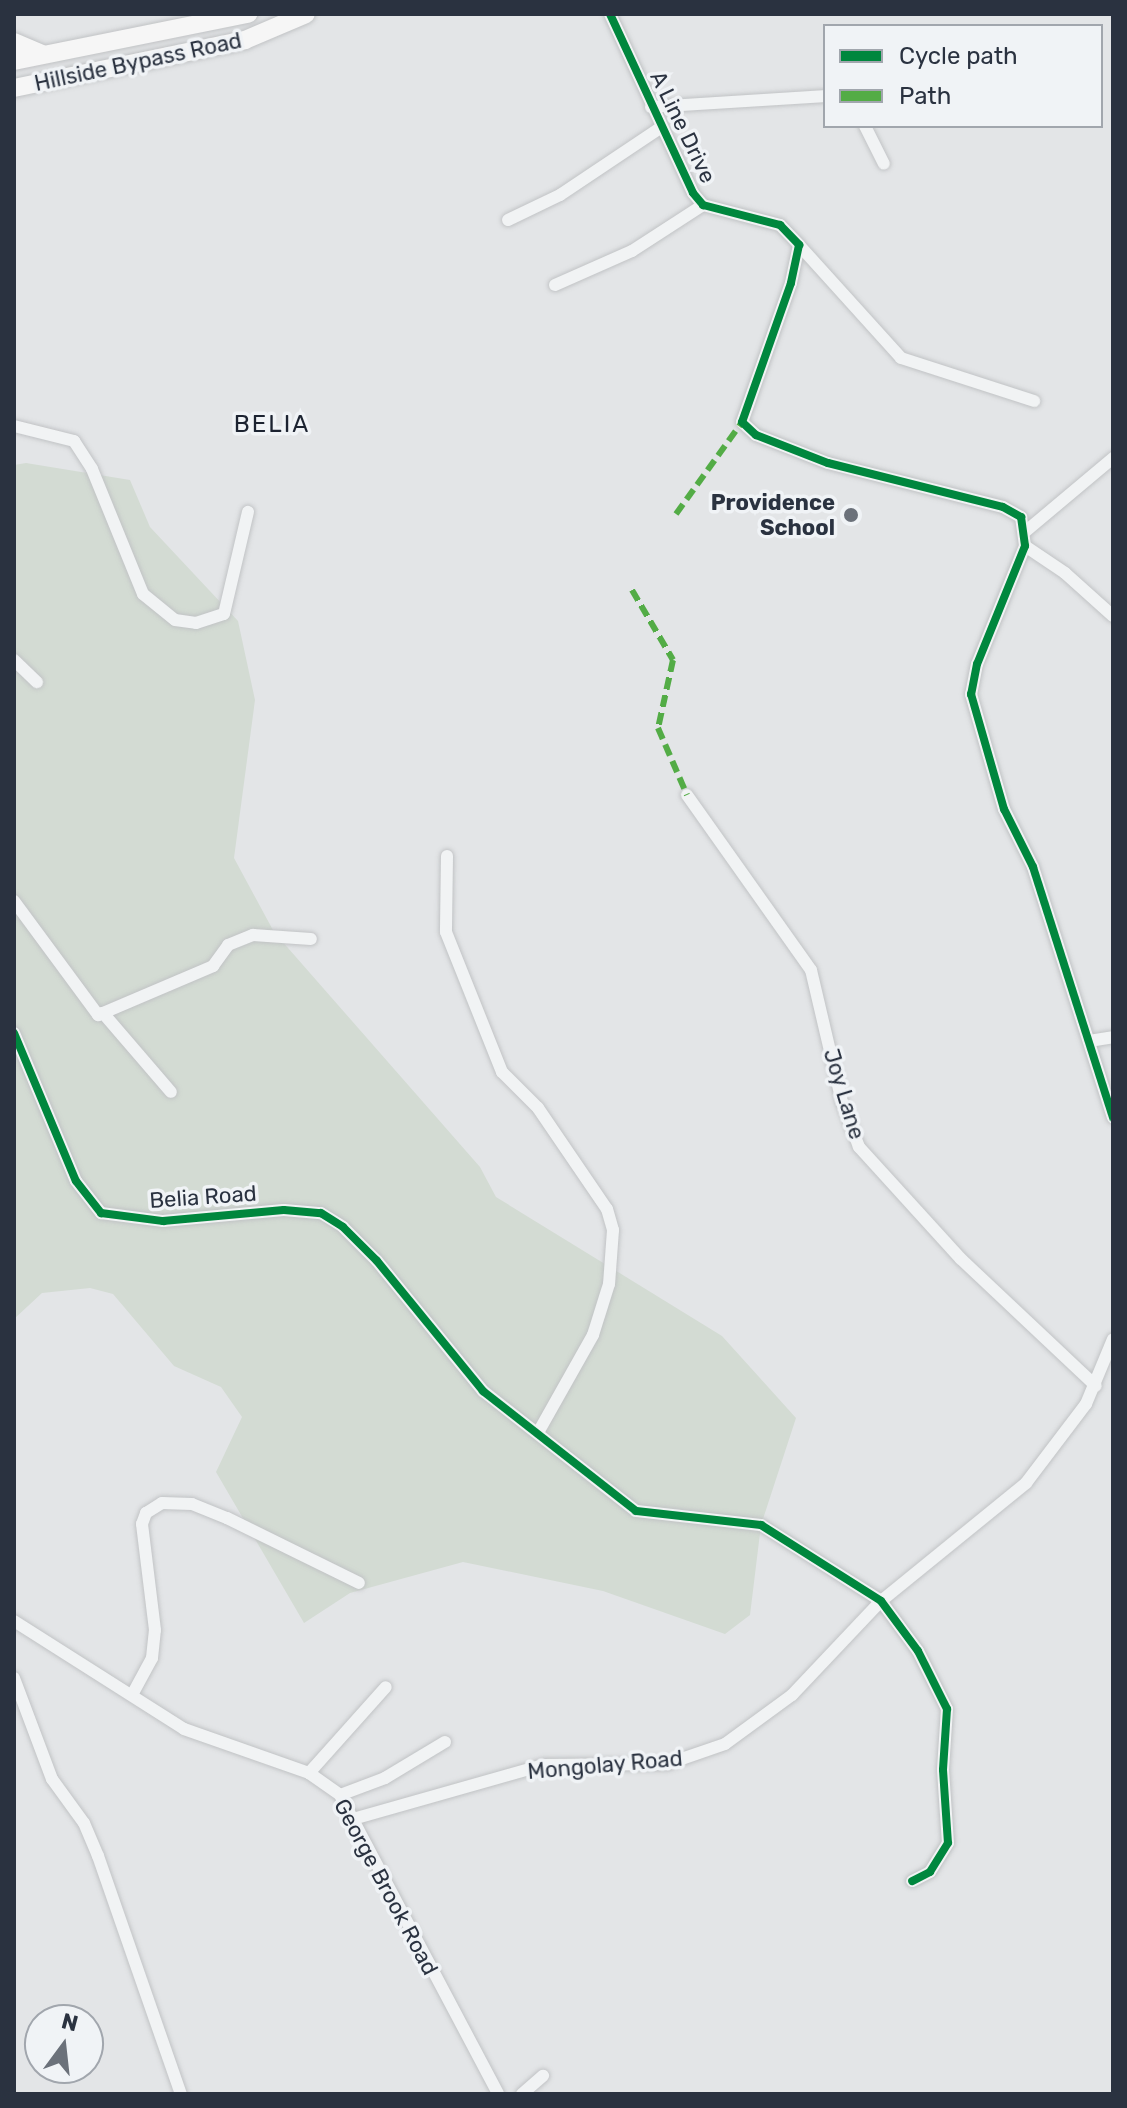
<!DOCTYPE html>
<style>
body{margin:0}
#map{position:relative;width:1127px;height:2108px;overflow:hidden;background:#e3e5e7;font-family:Rubik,sans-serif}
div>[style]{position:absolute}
.green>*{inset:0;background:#d3dbd3}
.roads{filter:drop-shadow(0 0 2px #c1c3c5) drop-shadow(0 0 2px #c1c3c5)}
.minor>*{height:12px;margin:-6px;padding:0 6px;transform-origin:6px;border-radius:6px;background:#f1f3f4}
.secondary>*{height:18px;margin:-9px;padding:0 9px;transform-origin:9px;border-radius:9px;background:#f6f6f6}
.quiet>*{height:6px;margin-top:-3px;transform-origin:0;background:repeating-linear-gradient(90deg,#53ac46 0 12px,transparent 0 18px)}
.cycleway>*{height:8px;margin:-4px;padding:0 4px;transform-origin:4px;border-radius:4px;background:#00873e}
.dots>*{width:22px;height:22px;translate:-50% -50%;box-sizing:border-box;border:4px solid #f0f3f6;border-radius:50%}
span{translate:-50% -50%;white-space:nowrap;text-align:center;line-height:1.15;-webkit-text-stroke:7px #f0f3f6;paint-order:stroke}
.street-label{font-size:22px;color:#2a3240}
.poi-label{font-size:22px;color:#2a3240;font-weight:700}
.right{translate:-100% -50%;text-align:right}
.neighbourhood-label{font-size:24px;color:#1c2331;letter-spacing:2px}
.frame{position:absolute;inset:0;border:16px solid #2a3240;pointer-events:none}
.legend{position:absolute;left:823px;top:24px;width:280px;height:104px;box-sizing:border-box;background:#f0f3f6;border:2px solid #a1a6ad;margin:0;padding:10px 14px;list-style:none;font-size:24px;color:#2a3240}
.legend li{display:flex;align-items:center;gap:16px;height:40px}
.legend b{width:40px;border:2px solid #a1a6ad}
.north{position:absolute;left:24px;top:2004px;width:80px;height:80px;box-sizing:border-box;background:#f0f3f6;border:2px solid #a1a6ad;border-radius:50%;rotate:15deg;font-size:22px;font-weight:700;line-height:32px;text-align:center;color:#2a3240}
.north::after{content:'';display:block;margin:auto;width:28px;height:36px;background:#6b717a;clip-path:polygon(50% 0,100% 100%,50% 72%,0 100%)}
</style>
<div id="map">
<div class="green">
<i style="clip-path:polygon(26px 463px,130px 480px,150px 527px,238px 621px,255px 700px,234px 858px,274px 932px,480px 1167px,496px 1197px,722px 1336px,796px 1418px,761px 1525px,750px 1615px,725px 1634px,603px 1591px,463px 1562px,350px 1593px,304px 1623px,216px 1472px,242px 1417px,221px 1387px,174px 1366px,113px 1294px,90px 1288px,42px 1293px,14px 1319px,14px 465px)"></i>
</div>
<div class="roads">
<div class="minor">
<i style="left:610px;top:14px;width:197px;rotate:65.1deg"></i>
<i style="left:693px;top:193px;width:16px;rotate:50deg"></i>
<i style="left:703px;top:205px;width:80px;rotate:14.6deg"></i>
<i style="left:780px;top:225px;width:28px;rotate:46deg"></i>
<i style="left:799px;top:245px;width:39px;rotate:102deg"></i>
<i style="left:791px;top:283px;width:147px;rotate:109.4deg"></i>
<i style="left:742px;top:422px;width:19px;rotate:43deg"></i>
<i style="left:756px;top:435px;width:77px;rotate:21.3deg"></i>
<i style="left:828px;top:463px;width:180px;rotate:14.1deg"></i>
<i style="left:1003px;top:507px;width:21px;rotate:29deg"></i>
<i style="left:1021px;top:517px;width:29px;rotate:82deg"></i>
<i style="left:1025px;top:546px;width:127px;rotate:112.1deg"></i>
<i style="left:977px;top:664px;width:31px;rotate:101deg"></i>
<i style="left:971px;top:694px;width:120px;rotate:74deg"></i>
<i style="left:1004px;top:809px;width:65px;rotate:63.4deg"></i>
<i style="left:1033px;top:867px;width:263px;rotate:72.3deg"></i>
<i style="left:651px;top:107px;width:174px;rotate:-3.6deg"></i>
<i style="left:865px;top:126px;width:42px;rotate:63.4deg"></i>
<i style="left:508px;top:220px;width:58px;rotate:-25.7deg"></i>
<i style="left:560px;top:195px;width:120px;rotate:-33.8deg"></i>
<i style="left:799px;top:245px;width:152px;rotate:47.9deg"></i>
<i style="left:901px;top:358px;width:140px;rotate:17.9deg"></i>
<i style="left:555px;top:285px;width:84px;rotate:-23.8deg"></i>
<i style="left:632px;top:251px;width:85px;rotate:-32.9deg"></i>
<i style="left:14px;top:426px;width:62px;rotate:14deg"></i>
<i style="left:74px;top:441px;width:33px;rotate:57deg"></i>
<i style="left:92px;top:469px;width:135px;rotate:67.8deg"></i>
<i style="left:143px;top:594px;width:41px;rotate:39.1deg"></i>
<i style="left:175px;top:620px;width:21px;rotate:8deg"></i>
<i style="left:196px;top:623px;width:29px;rotate:-18deg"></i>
<i style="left:224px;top:614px;width:105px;rotate:-76.8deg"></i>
<i style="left:1026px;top:531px;width:114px;rotate:-40deg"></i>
<i style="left:1025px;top:546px;width:48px;rotate:34deg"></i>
<i style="left:1065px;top:573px;width:64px;rotate:41.9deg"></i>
<i style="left:14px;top:660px;width:32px;rotate:44deg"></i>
<i style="left:687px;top:795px;width:214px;rotate:54.7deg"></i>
<i style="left:811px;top:970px;width:136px;rotate:76.8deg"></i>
<i style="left:842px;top:1102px;width:48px;rotate:69.3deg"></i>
<i style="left:859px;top:1147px;width:151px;rotate:47.7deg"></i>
<i style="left:961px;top:1259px;width:185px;rotate:43.3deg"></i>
<i style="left:447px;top:856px;width:76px;rotate:90.8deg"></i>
<i style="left:446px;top:932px;width:151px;rotate:68.2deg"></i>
<i style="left:502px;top:1072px;width:51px;rotate:45deg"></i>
<i style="left:538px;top:1108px;width:122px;rotate:55.7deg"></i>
<i style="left:607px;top:1209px;width:22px;rotate:74deg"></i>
<i style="left:613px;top:1230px;width:54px;rotate:94.2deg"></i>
<i style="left:609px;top:1284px;width:53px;rotate:107.4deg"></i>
<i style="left:593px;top:1335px;width:110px;rotate:119.4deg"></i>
<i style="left:14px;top:901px;width:142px;rotate:53.6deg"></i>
<i style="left:98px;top:1015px;width:5px;rotate:-22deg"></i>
<i style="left:103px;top:1013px;width:104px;rotate:49.3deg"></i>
<i style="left:103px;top:1013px;width:120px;rotate:-23.1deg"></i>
<i style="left:213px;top:966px;width:26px;rotate:-54deg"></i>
<i style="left:228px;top:945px;width:27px;rotate:-22deg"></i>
<i style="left:253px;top:935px;width:58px;rotate:3.9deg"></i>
<i style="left:14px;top:1033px;width:160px;rotate:67.3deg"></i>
<i style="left:76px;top:1181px;width:41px;rotate:52deg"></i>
<i style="left:101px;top:1213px;width:63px;rotate:7.4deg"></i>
<i style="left:163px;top:1221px;width:121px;rotate:-5.2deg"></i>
<i style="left:284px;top:1210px;width:37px;rotate:5deg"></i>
<i style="left:321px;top:1213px;width:26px;rotate:32deg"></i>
<i style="left:343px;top:1227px;width:48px;rotate:45deg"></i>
<i style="left:377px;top:1261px;width:168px;rotate:50.8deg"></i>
<i style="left:483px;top:1391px;width:194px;rotate:38.1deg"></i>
<i style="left:636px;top:1511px;width:126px;rotate:6.4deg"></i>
<i style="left:761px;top:1525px;width:142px;rotate:32.3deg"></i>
<i style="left:881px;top:1601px;width:62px;rotate:53.5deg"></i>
<i style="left:918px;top:1651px;width:65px;rotate:63.4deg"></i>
<i style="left:947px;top:1709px;width:61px;rotate:93.8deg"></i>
<i style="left:943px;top:1770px;width:73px;rotate:86.1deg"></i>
<i style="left:948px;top:1843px;width:34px;rotate:122deg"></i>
<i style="left:930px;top:1872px;width:20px;rotate:153deg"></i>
<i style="left:1089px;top:1041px;width:24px;rotate:-9deg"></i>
<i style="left:14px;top:1621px;width:201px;rotate:32.4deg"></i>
<i style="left:184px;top:1729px;width:133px;rotate:19.4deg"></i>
<i style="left:309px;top:1773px;width:38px;rotate:35deg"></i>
<i style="left:340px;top:1795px;width:338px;rotate:62.1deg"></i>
<i style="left:14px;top:1678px;width:108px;rotate:69.4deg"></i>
<i style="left:52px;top:1779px;width:54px;rotate:54deg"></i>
<i style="left:84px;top:1823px;width:36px;rotate:67deg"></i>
<i style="left:98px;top:1856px;width:252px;rotate:70.8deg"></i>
<i style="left:132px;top:1695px;width:42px;rotate:-61.6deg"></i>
<i style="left:152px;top:1658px;width:28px;rotate:-84deg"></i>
<i style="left:155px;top:1630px;width:107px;rotate:-97deg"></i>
<i style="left:142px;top:1524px;width:12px;rotate:-70deg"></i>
<i style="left:146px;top:1513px;width:19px;rotate:-32deg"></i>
<i style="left:162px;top:1503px;width:30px;rotate:2deg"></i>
<i style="left:192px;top:1504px;width:38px;rotate:22deg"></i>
<i style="left:227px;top:1518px;width:147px;rotate:26.2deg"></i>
<i style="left:309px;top:1773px;width:115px;rotate:-48.2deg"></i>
<i style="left:340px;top:1795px;width:48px;rotate:-20.7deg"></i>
<i style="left:385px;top:1778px;width:70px;rotate:-31deg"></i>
<i style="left:353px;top:1819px;width:198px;rotate:-15.8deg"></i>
<i style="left:544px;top:1765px;width:123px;rotate:-0.5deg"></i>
<i style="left:667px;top:1764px;width:61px;rotate:-19deg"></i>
<i style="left:725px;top:1744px;width:83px;rotate:-36.2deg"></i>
<i style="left:792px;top:1695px;width:129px;rotate:-46.6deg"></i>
<i style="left:881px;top:1601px;width:187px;rotate:-39.1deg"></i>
<i style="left:1026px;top:1483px;width:99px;rotate:-52.8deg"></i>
<i style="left:1086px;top:1404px;width:70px;rotate:-67.4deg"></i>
<i style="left:522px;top:2094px;width:28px;rotate:-41deg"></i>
</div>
<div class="secondary">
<i style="left:14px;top:42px;width:30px;rotate:23deg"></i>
<i style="left:14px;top:61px;width:239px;rotate:-11.4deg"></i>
<i style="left:14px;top:88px;width:236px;rotate:-11.7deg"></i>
<i style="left:245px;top:40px;width:66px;rotate:-23.1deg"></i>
</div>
</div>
<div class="quiet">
<i style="left:676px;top:514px;width:113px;rotate:-54.3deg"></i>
<i style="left:632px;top:590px;width:81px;rotate:59.6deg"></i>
<i style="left:673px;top:660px;width:70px;rotate:102.4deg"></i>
<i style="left:658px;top:728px;width:73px;rotate:66.6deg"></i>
</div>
<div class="cycleway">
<i style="left:610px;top:14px;width:197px;rotate:65.1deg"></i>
<i style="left:693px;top:193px;width:16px;rotate:50deg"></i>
<i style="left:703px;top:205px;width:80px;rotate:14.6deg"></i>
<i style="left:780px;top:225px;width:28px;rotate:46deg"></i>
<i style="left:799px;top:245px;width:39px;rotate:102deg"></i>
<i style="left:791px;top:283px;width:147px;rotate:109.4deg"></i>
<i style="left:742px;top:422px;width:19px;rotate:43deg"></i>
<i style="left:756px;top:435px;width:77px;rotate:21.3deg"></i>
<i style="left:828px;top:463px;width:180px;rotate:14.1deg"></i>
<i style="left:1003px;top:507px;width:21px;rotate:29deg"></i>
<i style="left:1021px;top:517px;width:29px;rotate:82deg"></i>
<i style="left:1025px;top:546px;width:127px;rotate:112.1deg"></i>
<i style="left:977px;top:664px;width:31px;rotate:101deg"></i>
<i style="left:971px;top:694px;width:120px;rotate:74deg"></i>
<i style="left:1004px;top:809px;width:65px;rotate:63.4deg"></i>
<i style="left:1033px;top:867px;width:263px;rotate:72.3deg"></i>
<i style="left:14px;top:1033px;width:160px;rotate:67.3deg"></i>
<i style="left:76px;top:1181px;width:41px;rotate:52deg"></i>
<i style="left:101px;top:1213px;width:63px;rotate:7.4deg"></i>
<i style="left:163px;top:1221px;width:121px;rotate:-5.2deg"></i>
<i style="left:284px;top:1210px;width:37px;rotate:5deg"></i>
<i style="left:321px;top:1213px;width:26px;rotate:32deg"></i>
<i style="left:343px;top:1227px;width:48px;rotate:45deg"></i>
<i style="left:377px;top:1261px;width:168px;rotate:50.8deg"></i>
<i style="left:483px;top:1391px;width:194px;rotate:38.1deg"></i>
<i style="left:636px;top:1511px;width:126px;rotate:6.4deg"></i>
<i style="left:761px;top:1525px;width:142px;rotate:32.3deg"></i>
<i style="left:881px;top:1601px;width:62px;rotate:53.5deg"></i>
<i style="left:918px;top:1651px;width:65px;rotate:63.4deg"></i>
<i style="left:947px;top:1709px;width:61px;rotate:93.8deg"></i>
<i style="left:943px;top:1770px;width:73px;rotate:86.1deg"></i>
<i style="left:948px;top:1843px;width:34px;rotate:122deg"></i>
<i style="left:930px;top:1872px;width:20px;rotate:153deg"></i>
</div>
<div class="dots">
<i style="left:851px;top:515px;background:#6b717a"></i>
</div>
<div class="street-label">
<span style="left:138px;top:62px;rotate:-12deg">Hillside Bypass Road</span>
<span style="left:683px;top:127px;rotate:64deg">A Line Drive</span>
<span style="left:844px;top:1094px;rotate:73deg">Joy Lane</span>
<span style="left:203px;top:1197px;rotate:-4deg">Belia Road</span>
<span style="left:605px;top:1765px;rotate:-5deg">Mongolay Road</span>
<span style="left:386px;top:1887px;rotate:62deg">George Brook Road</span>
</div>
<div class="poi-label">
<span class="right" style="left:835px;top:515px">Providence<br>School</span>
</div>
<div class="neighbourhood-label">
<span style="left:272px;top:425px">BELIA</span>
</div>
<div class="frame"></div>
<ul class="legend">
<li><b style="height:10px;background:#00873e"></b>Cycle path</li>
<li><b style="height:10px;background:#53ac46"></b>Path</li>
</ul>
<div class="north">N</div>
</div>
